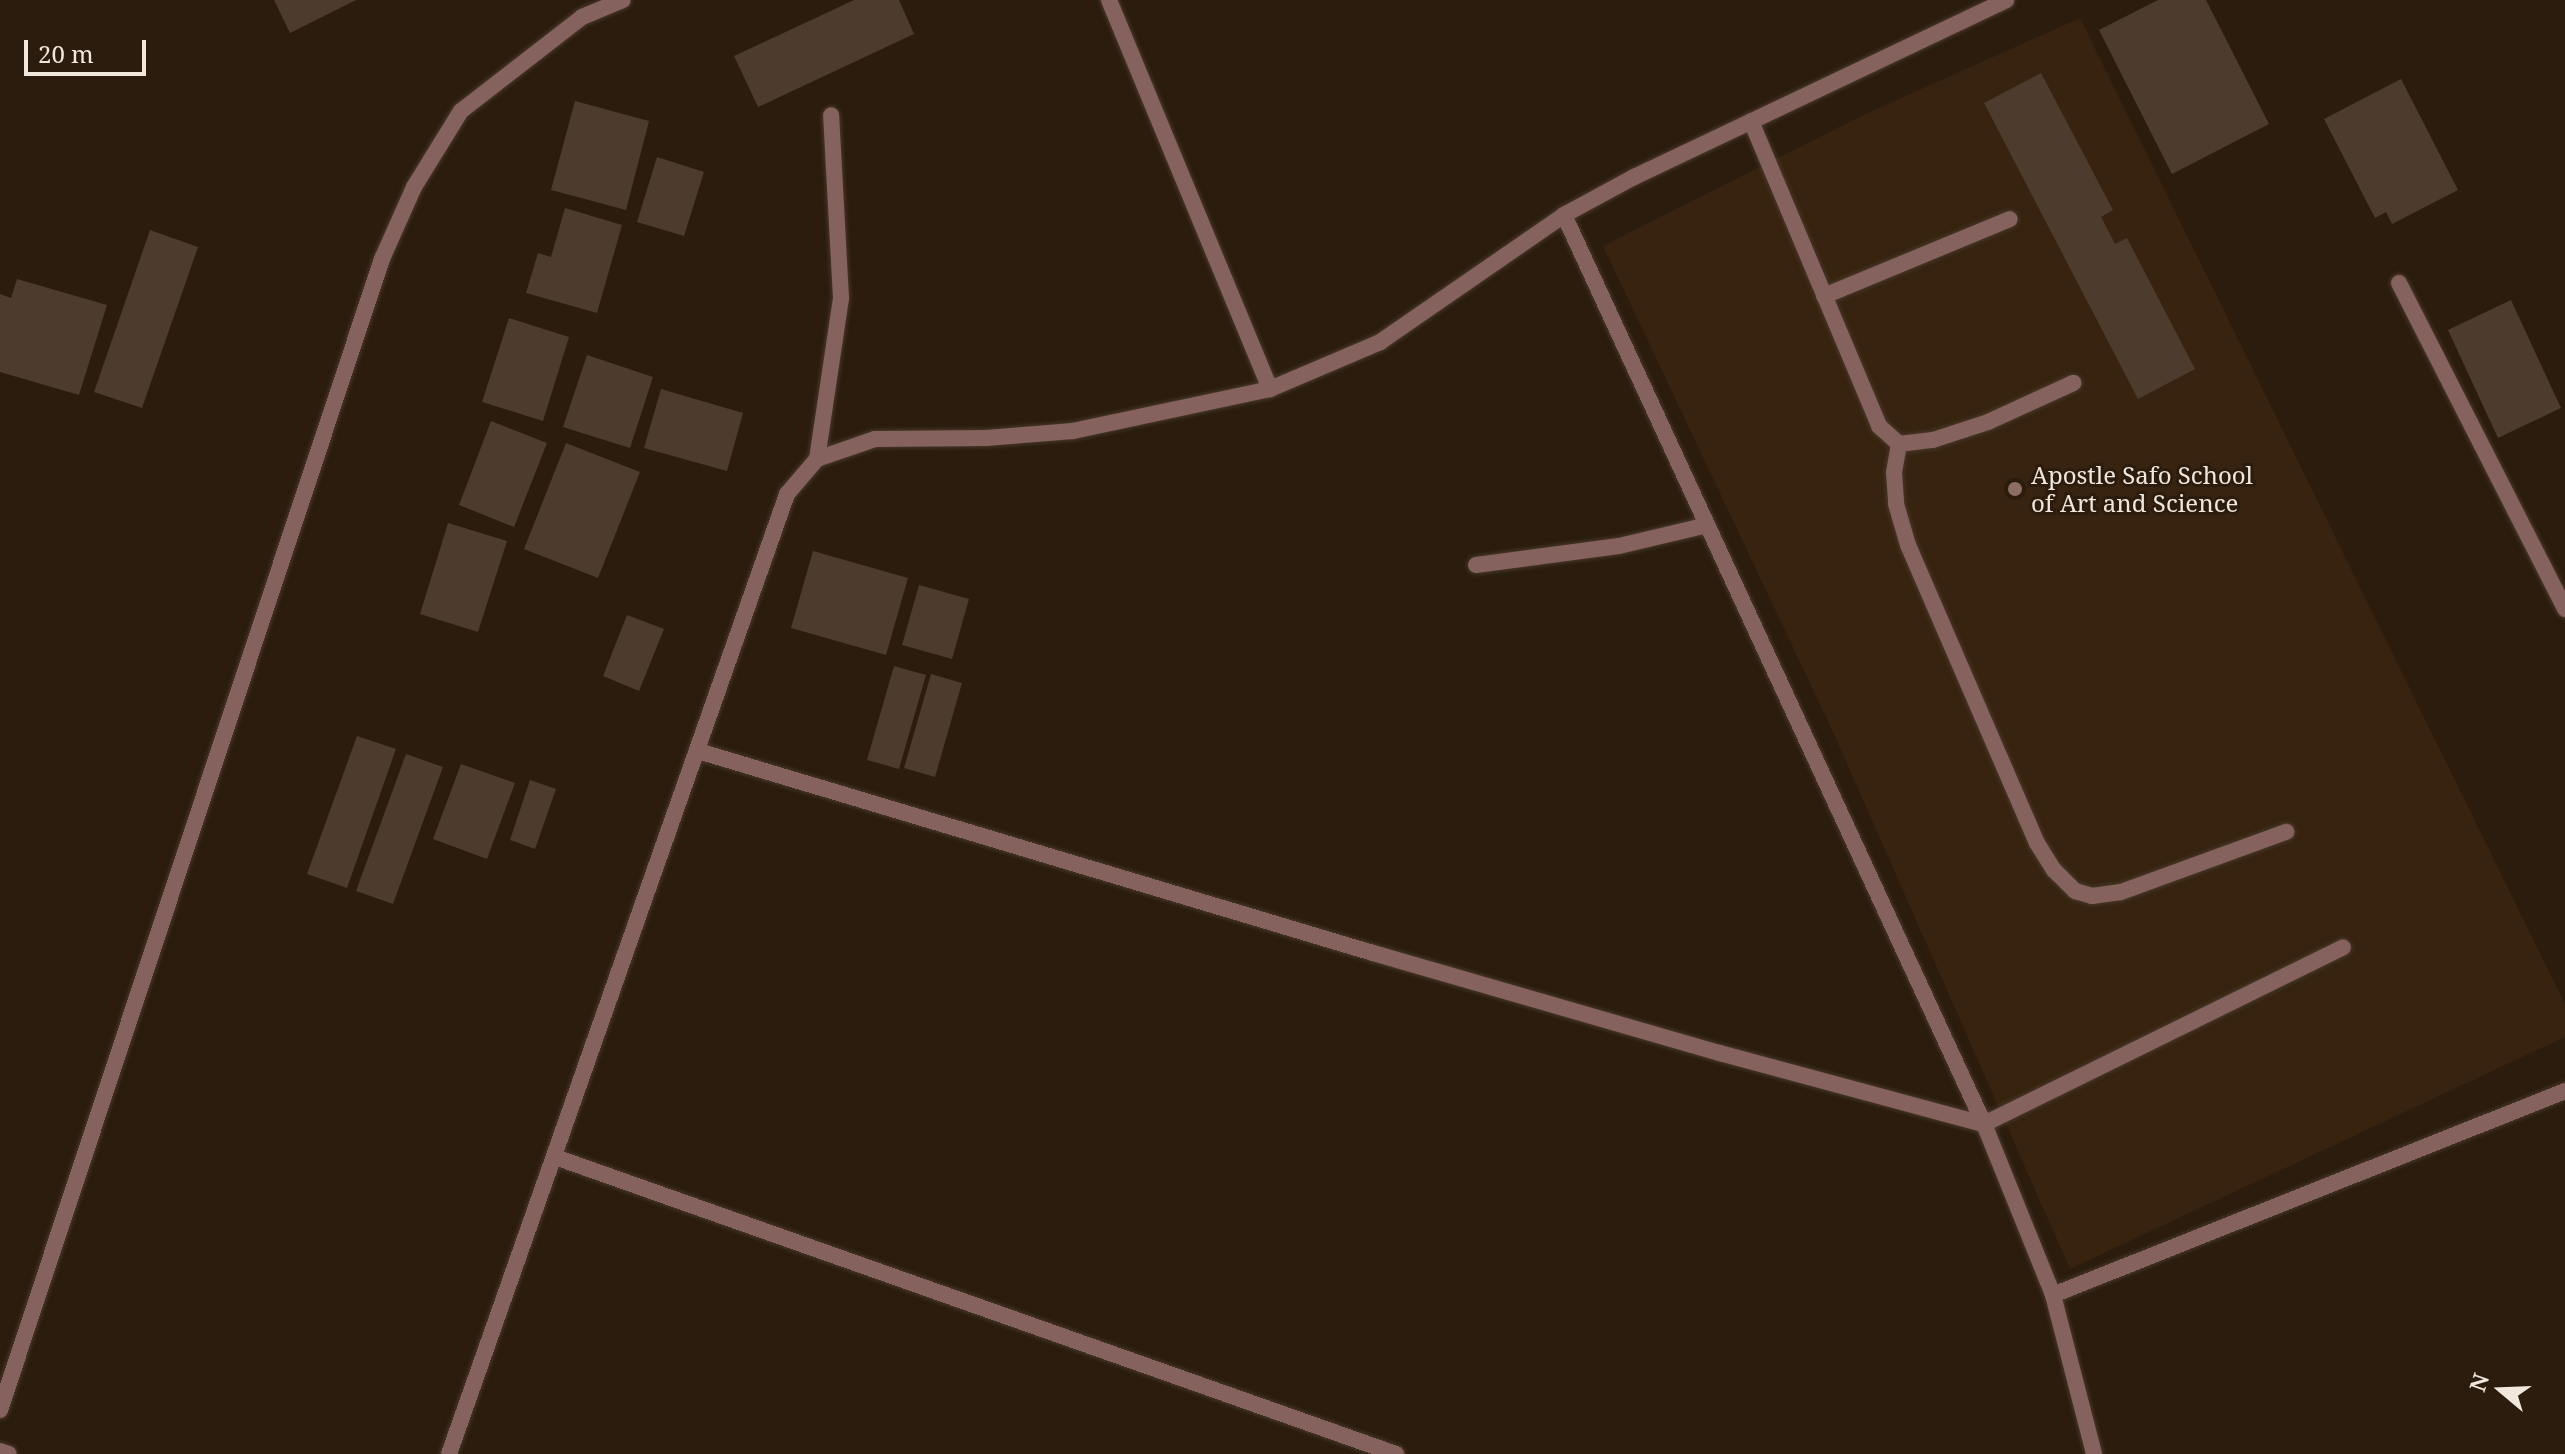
<!DOCTYPE html>
<style>
body{margin:0}
#map{position:relative;width:2565px;height:1454px;overflow:hidden;background:#2b1c0d;font-family:"Noto Serif",serif}
div>[style]{position:absolute}
.built>*{inset:0;background:#37230f}
.building>*{inset:0;background:#4d3c2d}
.roads{filter:drop-shadow(0 0 2px #47382a) drop-shadow(0 0 2px #47382a)}
.service>*{height:16px;margin:-8px;padding:0 8px;transform-origin:8px;border-radius:8px;background:#85625d}
.minor>*{height:16px;margin:-8px;padding:0 8px;transform-origin:8px;border-radius:8px;background:#85625d}
.dots>*{width:22px;height:22px;translate:-50% -50%;box-sizing:border-box;border:4px solid #2b1c0d;border-radius:50%}
span{translate:-50% -50%;white-space:nowrap;text-align:center;line-height:1.15;-webkit-text-stroke:6px #2b1c0d;paint-order:stroke}
.poi-label{font-size:24px;color:#f1e7dd}
.left{translate:0 -50%;text-align:left}
.north{position:absolute;left:2461px;top:1350px;width:80px;height:80px;-webkit-text-stroke:6px #2b1c0d;paint-order:stroke;rotate:289deg;font-size:22px;font-weight:700;line-height:32px;text-align:center;color:#f1e7dd}
.north::after{content:'';display:block;margin:auto;width:28px;height:36px;background:#f1e7dd;clip-path:polygon(50% 0,100% 100%,50% 72%,0 100%)}
.scale{position:absolute;left:24px;top:40px;width:122px;height:36px;box-sizing:border-box;border:4px solid #f1e7dd;border-top:0;padding-left:10px;font-size:24px;line-height:28px;white-space:nowrap;color:#f1e7dd;-webkit-text-stroke:6px #2b1c0d;paint-order:stroke}
</style>
<div id="map">
<div class="built">
<i style="clip-path:polygon(2080px 18px,2565px 1004px,2565px 1037px,2070px 1269px,1833px 732px,1603px 246px,1863px 115px)"></i>
</div>
<div class="building">
<i style="clip-path:polygon(274px 0,356px 0,290px 33px)"></i>
<i style="clip-path:polygon(854px 0,899px 0,914px 34px,758px 107px,734px 56px)"></i>
<i style="clip-path:polygon(2158px 0,2206px 0,2269px 124px,2172px 174px,2099px 30px)"></i>
<i style="clip-path:polygon(2041px 73px,2113px 210px,2101px 217px,2115px 244px,2127px 238px,2195px 369px,2138px 399px,1984px 103px)"></i>
<i style="clip-path:polygon(2401px 79px,2458px 190px,2392px 224px,2386px 212px,2375px 218px,2324px 119px)"></i>
<i style="clip-path:polygon(575px 101px,649px 121px,626px 210px,551px 190px)"></i>
<i style="clip-path:polygon(657px 157px,704px 172px,684px 236px,637px 222px)"></i>
<i style="clip-path:polygon(565px 208px,622px 225px,597px 313px,526px 293px,538px 253px,551px 257px)"></i>
<i style="clip-path:polygon(150px 230px,198px 247px,142px 408px,94px 392px)"></i>
<i style="clip-path:polygon(17px 279px,107px 305px,79px 395px,0 372px,0 294px,11px 298px)"></i>
<i style="clip-path:polygon(2511px 300px,2561px 408px,2498px 438px,2448px 330px)"></i>
<i style="clip-path:polygon(509px 318px,569px 337px,543px 421px,482px 402px)"></i>
<i style="clip-path:polygon(587px 355px,653px 377px,630px 448px,563px 427px)"></i>
<i style="clip-path:polygon(661px 389px,743px 413px,727px 471px,644px 448px)"></i>
<i style="clip-path:polygon(491px 421px,547px 443px,514px 527px,459px 505px)"></i>
<i style="clip-path:polygon(566px 443px,640px 472px,598px 578px,524px 549px)"></i>
<i style="clip-path:polygon(448px 523px,507px 541px,478px 632px,420px 614px)"></i>
<i style="clip-path:polygon(813px 551px,908px 578px,886px 655px,791px 628px)"></i>
<i style="clip-path:polygon(919px 585px,969px 599px,952px 659px,902px 645px)"></i>
<i style="clip-path:polygon(627px 615px,664px 629px,639px 691px,603px 676px)"></i>
<i style="clip-path:polygon(894px 666px,926px 675px,899px 769px,867px 760px)"></i>
<i style="clip-path:polygon(931px 674px,962px 683px,935px 777px,904px 768px)"></i>
<i style="clip-path:polygon(357px 736px,396px 749px,347px 888px,307px 874px)"></i>
<i style="clip-path:polygon(406px 754px,443px 767px,393px 904px,356px 891px)"></i>
<i style="clip-path:polygon(461px 764px,515px 783px,487px 859px,433px 839px)"></i>
<i style="clip-path:polygon(530px 780px,556px 789px,535px 849px,510px 840px)"></i>
</div>
<div class="roads">
<div class="service">
<i style="left:1751px;top:121px;width:331px;rotate:67.2deg"></i>
<i style="left:1879px;top:426px;width:27px;rotate:42deg"></i>
<i style="left:1899px;top:444px;width:34px;rotate:-7deg"></i>
<i style="left:1933px;top:440px;width:58px;rotate:-18.1deg"></i>
<i style="left:1988px;top:422px;width:94px;rotate:-24.6deg"></i>
<i style="left:2399px;top:283px;width:366px;rotate:63deg"></i>
<i style="left:1824px;top:296px;width:201px;rotate:-22.5deg"></i>
<i style="left:1899px;top:444px;width:28px;rotate:100deg"></i>
<i style="left:1894px;top:472px;width:32px;rotate:86deg"></i>
<i style="left:1896px;top:504px;width:43px;rotate:73.7deg"></i>
<i style="left:1908px;top:545px;width:325px;rotate:66.6deg"></i>
<i style="left:2037px;top:843px;width:32px;rotate:58deg"></i>
<i style="left:2054px;top:870px;width:30px;rotate:45deg"></i>
<i style="left:2075px;top:891px;width:18px;rotate:16deg"></i>
<i style="left:2092px;top:896px;width:29px;rotate:-8deg"></i>
<i style="left:2121px;top:892px;width:176px;rotate:-20deg"></i>
<i style="left:1984px;top:1124px;width:400px;rotate:-26.2deg"></i>
</div>
<div class="minor">
<i style="left:1109px;top:0;width:421px;rotate:67.5deg"></i>
<i style="left:1564px;top:215px;width:1001px;rotate:65.2deg"></i>
<i style="left:1984px;top:1124px;width:184px;rotate:68deg"></i>
<i style="left:2053px;top:1295px;width:164px;rotate:75.5deg"></i>
<i style="left:817px;top:459px;width:163px;rotate:-81.5deg"></i>
<i style="left:841px;top:298px;width:183px;rotate:-93.1deg"></i>
<i style="left:1476px;top:565px;width:144px;rotate:-7.6deg"></i>
<i style="left:1619px;top:546px;width:91px;rotate:-13.3deg"></i>
<i style="left:698px;top:751px;width:705px;rotate:16.66deg"></i>
<i style="left:1373px;top:953px;width:361px;rotate:16.1deg"></i>
<i style="left:1720px;top:1053px;width:273px;rotate:15.1deg"></i>
<i style="left:555px;top:1157px;width:892px;rotate:19.45deg"></i>
<i style="left:2053px;top:1295px;width:551px;rotate:-21.72deg"></i>
<i style="left:0;top:1410px;width:1213px;rotate:-71.64deg"></i>
<i style="left:382px;top:259px;width:79px;rotate:-66deg"></i>
<i style="left:414px;top:187px;width:89px;rotate:-58.3deg"></i>
<i style="left:461px;top:111px;width:153px;rotate:-37.8deg"></i>
<i style="left:582px;top:17px;width:44px;rotate:-22.5deg"></i>
<i style="left:0;top:1451px;width:9px;rotate:18deg"></i>
<i style="left:449px;top:1454px;width:1018px;rotate:-70.6deg"></i>
<i style="left:787px;top:494px;width:46px;rotate:-49.4deg"></i>
<i style="left:817px;top:459px;width:61px;rotate:-19deg"></i>
<i style="left:875px;top:439px;width:111px;rotate:-0.5deg"></i>
<i style="left:986px;top:438px;width:87px;rotate:-4.6deg"></i>
<i style="left:1073px;top:431px;width:201px;rotate:-12deg"></i>
<i style="left:1270px;top:389px;width:120px;rotate:-23.1deg"></i>
<i style="left:1380px;top:342px;width:224px;rotate:-34.6deg"></i>
<i style="left:1564px;top:215px;width:80px;rotate:-28.5deg"></i>
<i style="left:1634px;top:177px;width:412px;rotate:-25.4deg"></i>
</div>
</div>
<div class="dots">
<i style="left:2015px;top:489px;background:#8d6e63"></i>
</div>
<div class="poi-label">
<span class="left" style="left:2031px;top:489px">Apostle Safo School<br>of Art and Science</span>
</div>
<div class="north">N</div>
<div class="scale">20 m</div>
</div>
